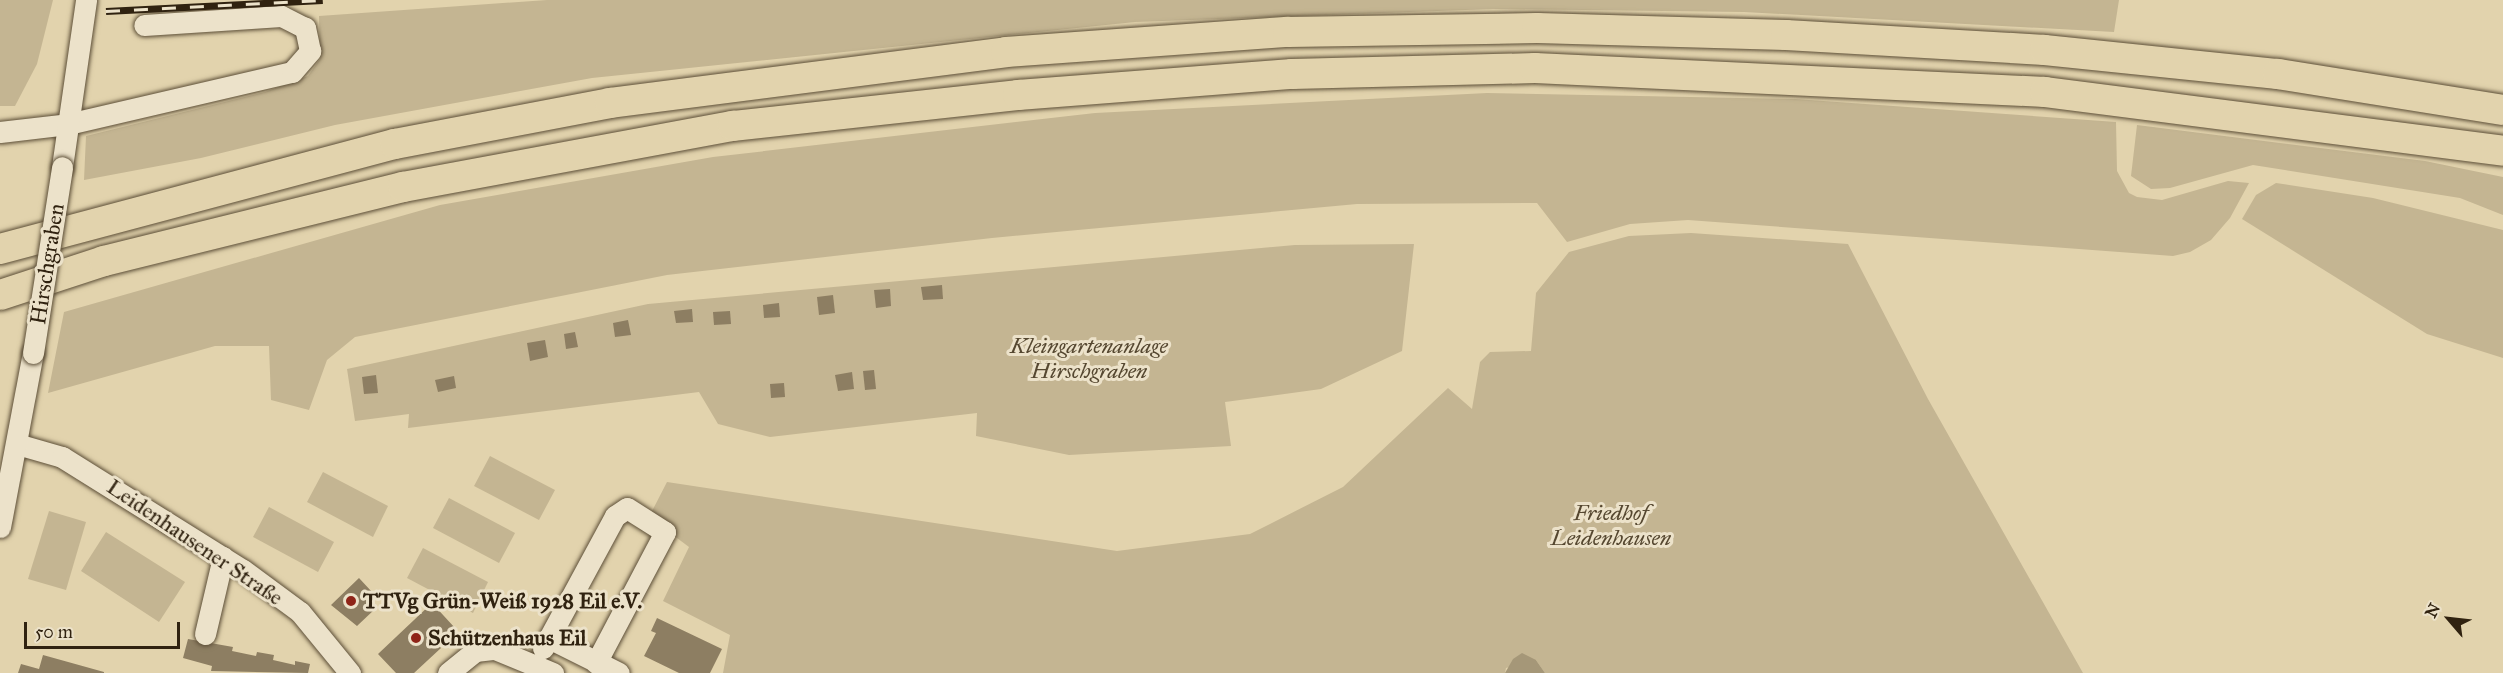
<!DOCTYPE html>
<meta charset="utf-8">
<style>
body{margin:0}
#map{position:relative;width:2503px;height:673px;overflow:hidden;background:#e2d3ad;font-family:"IM FELL Great Primer",serif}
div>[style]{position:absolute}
.green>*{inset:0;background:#c4b592}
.water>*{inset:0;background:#a59778}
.building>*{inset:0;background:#8d7e62}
.roads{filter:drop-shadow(0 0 2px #5c4e37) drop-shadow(0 0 2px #5c4e37)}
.minor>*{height:21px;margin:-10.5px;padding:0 10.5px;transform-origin:10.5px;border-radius:10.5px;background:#ece2ca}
.highway>*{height:30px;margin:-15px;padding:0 15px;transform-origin:15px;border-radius:15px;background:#e2d3ad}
.rail>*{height:7px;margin-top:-3.5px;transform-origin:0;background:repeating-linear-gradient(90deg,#ece2ca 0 14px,#302210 0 28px);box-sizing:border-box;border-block:2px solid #302210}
.bridges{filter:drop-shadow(0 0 2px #5c4e37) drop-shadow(0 0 2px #5c4e37)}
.minor-bridge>*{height:21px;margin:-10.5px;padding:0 10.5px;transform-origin:10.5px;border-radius:10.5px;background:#ece2ca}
.dots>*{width:16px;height:16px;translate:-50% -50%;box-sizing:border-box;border:3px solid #ece2ca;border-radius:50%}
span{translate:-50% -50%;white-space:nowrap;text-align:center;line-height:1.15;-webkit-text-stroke:6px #ece2ca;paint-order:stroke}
.street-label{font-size:22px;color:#302210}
.park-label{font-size:22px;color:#554730;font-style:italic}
.poi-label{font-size:22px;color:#302210;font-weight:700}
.left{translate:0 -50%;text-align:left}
.north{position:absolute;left:2419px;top:589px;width:60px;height:60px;-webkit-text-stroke:4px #ece2ca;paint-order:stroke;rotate:298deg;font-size:16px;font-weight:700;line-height:24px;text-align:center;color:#302210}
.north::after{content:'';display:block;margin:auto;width:21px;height:27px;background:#302210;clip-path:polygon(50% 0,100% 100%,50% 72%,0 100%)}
.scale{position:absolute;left:24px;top:622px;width:156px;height:27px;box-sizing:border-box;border:3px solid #302210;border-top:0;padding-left:8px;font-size:18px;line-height:21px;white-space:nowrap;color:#302210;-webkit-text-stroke:4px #ece2ca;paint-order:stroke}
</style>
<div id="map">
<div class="green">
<i style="clip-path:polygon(0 0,53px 0,37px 64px,15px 106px,0 106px)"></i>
<i style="clip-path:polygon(547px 0,2119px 0,2114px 32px,1744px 12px,1493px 9px,1135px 22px,592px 78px,335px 125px,201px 158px,84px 180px,86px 136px,265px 92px,308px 76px,320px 59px,319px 16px)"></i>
<i style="clip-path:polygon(1487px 93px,1795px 99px,2116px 122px,2117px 171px,2129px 193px,2137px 197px,2162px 200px,2228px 181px,2249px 183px,2230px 218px,2211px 240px,2190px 252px,2173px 256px,1688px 220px,1630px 224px,1567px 242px,1537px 203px,1357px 204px,992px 238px,667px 275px,355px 337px,327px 360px,309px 410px,271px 400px,269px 346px,215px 346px,48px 393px,64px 312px,440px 205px,713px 157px,1095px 113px)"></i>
<i style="clip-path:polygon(2137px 125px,2425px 161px,2503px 177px,2503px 215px,2460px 198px,2253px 165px,2170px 188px,2151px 189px,2131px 176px)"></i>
<i style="clip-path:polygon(2276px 183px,2373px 198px,2503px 230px,2503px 358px,2427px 334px,2242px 219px,2256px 195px)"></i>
<i style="clip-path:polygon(1691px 233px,1848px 244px,1928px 399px,2083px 673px,1545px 673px,1536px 660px,1506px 668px,1505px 673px,723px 673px,730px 635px,663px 601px,689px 547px,649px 517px,667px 482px,1117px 551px,1250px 534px,1343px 487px,1448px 388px,1472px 409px,1480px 362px,1490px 352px,1531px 351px,1536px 293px,1569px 252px,1629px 236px)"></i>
<i style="clip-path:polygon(1414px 244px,1402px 351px,1321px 389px,1225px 402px,1231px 446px,1069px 455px,976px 436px,977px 413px,770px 437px,718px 424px,699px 392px,408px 428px,409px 414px,355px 421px,347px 369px,648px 304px,1295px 245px)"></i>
<i style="clip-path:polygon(490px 456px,555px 490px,539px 520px,474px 486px)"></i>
<i style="clip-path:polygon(323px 472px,388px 506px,373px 537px,307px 502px)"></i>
<i style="clip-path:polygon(449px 498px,515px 533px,499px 563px,433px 528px)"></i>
<i style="clip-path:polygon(269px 507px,334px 542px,318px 572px,253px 537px)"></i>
<i style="clip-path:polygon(49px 511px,86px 522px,66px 590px,28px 579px)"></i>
<i style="clip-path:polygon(106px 532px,185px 582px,159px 622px,81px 571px)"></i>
<i style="clip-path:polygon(423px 548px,488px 582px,473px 613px,407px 578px)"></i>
</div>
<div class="water">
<i style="clip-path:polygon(1522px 653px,1536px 660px,1545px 673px,1505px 673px,1513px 659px)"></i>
</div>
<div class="building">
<i style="clip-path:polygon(942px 285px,943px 299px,923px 300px,921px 287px)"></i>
<i style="clip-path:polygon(890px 289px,891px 306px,876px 308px,874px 290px)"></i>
<i style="clip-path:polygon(833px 295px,835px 313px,819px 315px,817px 297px)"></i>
<i style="clip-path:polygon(779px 303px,780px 317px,764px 318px,763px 305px)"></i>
<i style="clip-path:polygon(692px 309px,693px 322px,676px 323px,674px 311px)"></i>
<i style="clip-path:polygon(730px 311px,731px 324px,714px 325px,713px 312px)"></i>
<i style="clip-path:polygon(628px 320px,631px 335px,615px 337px,613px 323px)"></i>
<i style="clip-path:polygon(575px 332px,578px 347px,566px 349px,564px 334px)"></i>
<i style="clip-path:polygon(545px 340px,548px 357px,530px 361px,527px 343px)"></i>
<i style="clip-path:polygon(874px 370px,876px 389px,865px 390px,863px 371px)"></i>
<i style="clip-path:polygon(852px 372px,854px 389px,838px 391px,835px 375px)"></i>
<i style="clip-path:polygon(376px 375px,378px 393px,364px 394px,362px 377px)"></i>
<i style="clip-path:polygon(454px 376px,456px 388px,438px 392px,435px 380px)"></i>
<i style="clip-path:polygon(784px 383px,785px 397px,771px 398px,770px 384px)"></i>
<i style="clip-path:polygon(359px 578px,372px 592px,365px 598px,375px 609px,357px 626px,331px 605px)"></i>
<i style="clip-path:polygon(432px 603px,455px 628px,434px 641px,441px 648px,414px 673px,396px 673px,378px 654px)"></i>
<i style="clip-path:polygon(657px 618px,722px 649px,710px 673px,679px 673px,644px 656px,656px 633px,651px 631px)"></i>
<i style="clip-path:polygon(188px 639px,233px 647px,232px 651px,256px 656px,257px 652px,274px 655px,273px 660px,295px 665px,295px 661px,310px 664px,308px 673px,211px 671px,212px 666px,183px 658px)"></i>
<i style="clip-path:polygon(43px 655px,104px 672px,104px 673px,18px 673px,21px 664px,39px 669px)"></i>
</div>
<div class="roads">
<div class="minor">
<i style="left:0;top:132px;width:68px;rotate:-6.7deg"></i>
<i style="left:68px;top:124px;width:230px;rotate:-13.1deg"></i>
<i style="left:292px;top:72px;width:28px;rotate:-49deg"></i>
<i style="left:310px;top:51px;width:24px;rotate:-102deg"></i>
<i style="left:305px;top:28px;width:27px;rotate:-153deg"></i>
<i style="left:281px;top:16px;width:137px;rotate:176.2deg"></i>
<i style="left:62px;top:167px;width:169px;rotate:-81.8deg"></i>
<i style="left:17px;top:444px;width:47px;rotate:16.1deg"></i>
<i style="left:62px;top:457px;width:213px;rotate:32deg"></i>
<i style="left:243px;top:570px;width:71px;rotate:36.4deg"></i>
<i style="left:300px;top:612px;width:79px;rotate:50.7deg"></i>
<i style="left:0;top:527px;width:177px;rotate:-79.3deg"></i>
<i style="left:205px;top:634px;width:79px;rotate:-76.8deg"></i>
<i style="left:549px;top:638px;width:139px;rotate:-61.6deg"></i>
<i style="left:615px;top:516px;width:14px;rotate:-34deg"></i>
<i style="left:627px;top:508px;width:45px;rotate:32.3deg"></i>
<i style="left:665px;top:532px;width:148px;rotate:117.8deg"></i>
<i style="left:543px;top:648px;width:12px;rotate:-59deg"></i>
<i style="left:549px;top:638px;width:78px;rotate:26.6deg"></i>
<i style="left:448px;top:673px;width:35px;rotate:-39deg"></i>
<i style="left:475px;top:651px;width:20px;rotate:-6deg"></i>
<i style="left:495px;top:649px;width:63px;rotate:22.5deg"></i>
</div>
<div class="highway">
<i style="left:0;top:249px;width:409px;rotate:-14.9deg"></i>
<i style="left:395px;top:144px;width:219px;rotate:-10.8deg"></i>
<i style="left:610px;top:103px;width:399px;rotate:-7.3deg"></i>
<i style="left:1006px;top:52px;width:283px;rotate:-4.1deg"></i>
<i style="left:1288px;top:32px;width:249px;rotate:-0.9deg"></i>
<i style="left:1537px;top:28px;width:249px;rotate:1.6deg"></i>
<i style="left:1786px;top:35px;width:259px;rotate:3.3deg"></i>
<i style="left:2045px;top:50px;width:234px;rotate:5.9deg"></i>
<i style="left:2278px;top:74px;width:228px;rotate:9.1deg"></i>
<i style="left:0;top:295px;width:109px;rotate:-18.1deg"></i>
<i style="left:104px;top:261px;width:308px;rotate:-13.9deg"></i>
<i style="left:403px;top:187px;width:336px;rotate:-10.5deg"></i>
<i style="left:733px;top:126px;width:287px;rotate:-6.2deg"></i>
<i style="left:1018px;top:95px;width:275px;rotate:-4.4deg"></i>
<i style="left:1292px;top:74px;width:243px;rotate:-1.4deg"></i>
<i style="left:1535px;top:68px;width:511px;rotate:2.69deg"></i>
<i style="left:2045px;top:92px;width:462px;rotate:7.3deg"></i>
</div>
</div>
<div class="rail">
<i style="left:106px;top:11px;width:217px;rotate:-2.9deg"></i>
</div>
<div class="bridges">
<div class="minor-bridge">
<i style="left:33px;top:353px;width:188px;rotate:-81.1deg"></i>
</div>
</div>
<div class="dots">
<i style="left:351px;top:601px;background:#8f2418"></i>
<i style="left:416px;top:638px;background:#8f2418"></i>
</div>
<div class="street-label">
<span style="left:47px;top:264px;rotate:-81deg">Hirschgraben</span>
<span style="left:195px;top:542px;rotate:34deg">Leidenhausener Straße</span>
</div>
<div class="park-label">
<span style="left:1089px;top:358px">Kleingartenanlage<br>Hirschgraben</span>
<span style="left:1611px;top:525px">Friedhof<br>Leidenhausen</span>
</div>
<div class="poi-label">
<span class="left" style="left:363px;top:601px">TTVg Grün-Weiß 1928 Eil e.V.</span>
<span class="left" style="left:428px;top:638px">Schützenhaus Eil</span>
</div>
<div class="north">N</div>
<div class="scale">50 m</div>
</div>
